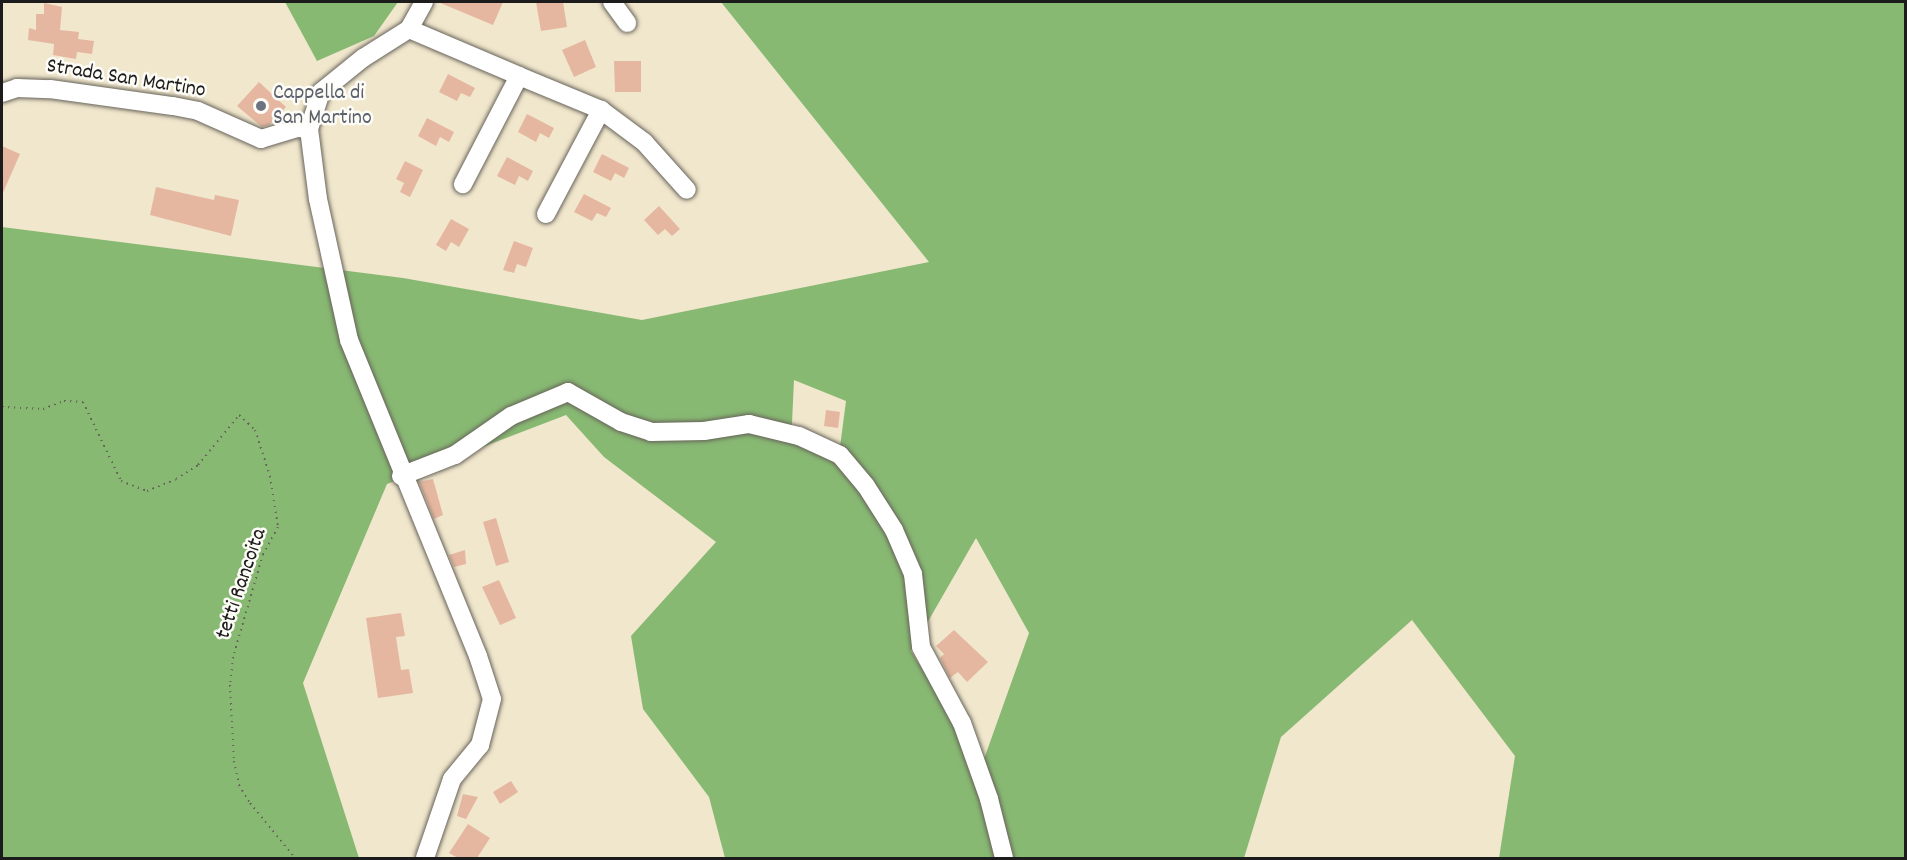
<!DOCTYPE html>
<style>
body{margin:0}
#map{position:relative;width:1907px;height:860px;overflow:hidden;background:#f1e7cd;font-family:Dekko,sans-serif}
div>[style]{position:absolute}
.forest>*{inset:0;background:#88b973}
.building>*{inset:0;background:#e6b7a0}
.path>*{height:2px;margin-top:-1px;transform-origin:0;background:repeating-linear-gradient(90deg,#67635a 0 1.5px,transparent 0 6px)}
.roads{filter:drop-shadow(0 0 2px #67635a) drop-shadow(0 0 2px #67635a)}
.minor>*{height:18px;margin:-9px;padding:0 9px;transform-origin:9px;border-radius:9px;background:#fff}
.dots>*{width:16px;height:16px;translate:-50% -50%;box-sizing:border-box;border:3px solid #fdfcf7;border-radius:50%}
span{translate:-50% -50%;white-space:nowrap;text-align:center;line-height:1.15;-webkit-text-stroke:5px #fdfcf7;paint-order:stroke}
.street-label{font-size:22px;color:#1c1c1c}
.worship-label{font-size:22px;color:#5b616d}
.left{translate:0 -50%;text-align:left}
.frame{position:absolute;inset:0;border:3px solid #1c1c1c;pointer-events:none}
</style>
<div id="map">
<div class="forest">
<i style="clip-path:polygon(285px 2px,398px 2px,374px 36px,317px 61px)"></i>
<i style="clip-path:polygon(evenodd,721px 2px,1905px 2px,1905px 858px,1499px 858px,1515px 756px,1412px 620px,1281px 737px,1244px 858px,1010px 858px,984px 759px,1029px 633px,976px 538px,911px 651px,957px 725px,1004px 858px,725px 858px,709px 797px,643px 709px,631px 636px,716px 542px,604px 457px,566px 415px,387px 484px,303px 683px,359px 858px,2px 858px,2px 227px,403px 278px,642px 320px,929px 262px,721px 2px,794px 380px,846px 401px,840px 447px,791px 444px,794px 380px)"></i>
</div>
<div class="building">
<i style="clip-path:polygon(438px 2px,503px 2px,493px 25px)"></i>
<i style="clip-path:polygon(536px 2px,563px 2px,567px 27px,541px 31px)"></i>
<i style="clip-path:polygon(44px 3px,62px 7px,60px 30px,79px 32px,78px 39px,94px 41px,92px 54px,77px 52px,76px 59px,53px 55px,54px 44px,28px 40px,29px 28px,36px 30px,36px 14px,44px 14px)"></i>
<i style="clip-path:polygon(585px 40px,596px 67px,574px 77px,562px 50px)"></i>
<i style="clip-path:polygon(614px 61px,641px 61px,641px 92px,615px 92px)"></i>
<i style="clip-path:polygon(448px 74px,475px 88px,470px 97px,461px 93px,457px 101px,439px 92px)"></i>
<i style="clip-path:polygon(259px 82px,286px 107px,269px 125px,262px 127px,237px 106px)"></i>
<i style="clip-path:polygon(527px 114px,554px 128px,549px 138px,540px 133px,536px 142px,518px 132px)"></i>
<i style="clip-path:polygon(427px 118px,454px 132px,449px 142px,440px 137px,436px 146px,418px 136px)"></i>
<i style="clip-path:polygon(2px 146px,20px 154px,2px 195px)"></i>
<i style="clip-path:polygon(602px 154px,629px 168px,624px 178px,615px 173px,611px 181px,593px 172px)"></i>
<i style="clip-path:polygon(507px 157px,533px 171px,528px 181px,519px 176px,515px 185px,497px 176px)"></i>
<i style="clip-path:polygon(405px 161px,423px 170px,410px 197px,400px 192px,404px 183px,396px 179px)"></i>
<i style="clip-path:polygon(156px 187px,214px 200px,215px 195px,239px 200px,231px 236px,150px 215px)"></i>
<i style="clip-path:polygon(584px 194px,611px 208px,606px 217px,597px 213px,592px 221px,574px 212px)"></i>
<i style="clip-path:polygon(659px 206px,680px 229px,672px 236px,665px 229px,658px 235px,644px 220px)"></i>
<i style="clip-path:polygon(451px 219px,469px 229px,459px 247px,451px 242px,446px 251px,436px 245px)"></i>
<i style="clip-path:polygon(514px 241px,533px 248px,526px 267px,517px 264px,514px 273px,503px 270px)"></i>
<i style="clip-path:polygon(826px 410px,840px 412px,838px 428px,824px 426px)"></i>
<i style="clip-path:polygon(433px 479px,443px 515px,434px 519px,419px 482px)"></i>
<i style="clip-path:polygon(496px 518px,509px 562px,496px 566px,483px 522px)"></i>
<i style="clip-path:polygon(465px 550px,466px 564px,454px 567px,449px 555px)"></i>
<i style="clip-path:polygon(499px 580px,516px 618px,500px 625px,482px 587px)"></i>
<i style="clip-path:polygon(401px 613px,405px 636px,396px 637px,401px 670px,409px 669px,413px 693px,378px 698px,366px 618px)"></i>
<i style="clip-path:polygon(954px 630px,988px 662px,967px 682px,958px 672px,950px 678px,940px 658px,944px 654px,936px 646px)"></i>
<i style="clip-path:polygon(511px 781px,518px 792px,500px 804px,493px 792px)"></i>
<i style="clip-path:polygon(463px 794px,478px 797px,466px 819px,457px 816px)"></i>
<i style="clip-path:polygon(468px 824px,490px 838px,477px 858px,458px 858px,449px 853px)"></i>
</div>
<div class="path">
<i style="left:2px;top:407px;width:41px;rotate:2.8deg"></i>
<i style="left:43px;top:409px;width:22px;rotate:-21deg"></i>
<i style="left:64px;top:401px;width:19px;rotate:3deg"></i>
<i style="left:83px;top:402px;width:88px;rotate:64.3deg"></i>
<i style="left:121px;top:481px;width:28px;rotate:21deg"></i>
<i style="left:147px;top:491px;width:31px;rotate:-22deg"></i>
<i style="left:176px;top:479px;width:26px;rotate:-32deg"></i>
<i style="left:198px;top:465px;width:65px;rotate:-50.6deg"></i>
<i style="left:239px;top:415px;width:22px;rotate:43deg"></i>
<i style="left:255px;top:430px;width:48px;rotate:71.9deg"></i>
<i style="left:270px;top:476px;width:52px;rotate:81.1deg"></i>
<i style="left:278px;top:527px;width:31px;rotate:119deg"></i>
<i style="left:263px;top:554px;width:107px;rotate:106.2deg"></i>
<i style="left:233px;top:657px;width:28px;rotate:96deg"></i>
<i style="left:230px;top:685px;width:76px;rotate:87deg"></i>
<i style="left:234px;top:761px;width:25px;rotate:78deg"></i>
<i style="left:239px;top:785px;width:21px;rotate:59deg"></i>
<i style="left:250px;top:803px;width:71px;rotate:50.7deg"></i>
</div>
<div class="roads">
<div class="minor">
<i style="left:424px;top:2px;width:31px;rotate:119deg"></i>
<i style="left:409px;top:29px;width:54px;rotate:147.8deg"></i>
<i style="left:363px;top:58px;width:54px;rotate:141deg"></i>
<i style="left:321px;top:92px;width:39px;rotate:108deg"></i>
<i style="left:309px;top:129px;width:71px;rotate:82.7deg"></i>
<i style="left:318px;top:199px;width:144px;rotate:77.6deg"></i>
<i style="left:349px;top:340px;width:341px;rotate:67.8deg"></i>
<i style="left:478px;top:656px;width:45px;rotate:72deg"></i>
<i style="left:492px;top:699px;width:48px;rotate:104.6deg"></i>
<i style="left:480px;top:745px;width:44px;rotate:129.5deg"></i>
<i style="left:452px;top:779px;width:83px;rotate:108.9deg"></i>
<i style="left:612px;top:2px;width:26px;rotate:54deg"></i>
<i style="left:409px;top:29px;width:120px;rotate:23.1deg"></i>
<i style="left:519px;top:76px;width:122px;rotate:117.4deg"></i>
<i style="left:519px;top:76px;width:89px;rotate:22.5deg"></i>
<i style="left:601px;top:110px;width:54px;rotate:36.7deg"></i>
<i style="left:644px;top:142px;width:64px;rotate:48.1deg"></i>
<i style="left:2px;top:93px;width:16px;rotate:-18deg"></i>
<i style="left:17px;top:88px;width:33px;rotate:2deg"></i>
<i style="left:50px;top:89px;width:124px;rotate:7.9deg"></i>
<i style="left:173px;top:106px;width:25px;rotate:11deg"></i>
<i style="left:198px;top:111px;width:69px;rotate:24deg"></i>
<i style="left:261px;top:139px;width:39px;rotate:-17deg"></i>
<i style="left:298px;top:128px;width:11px;rotate:5deg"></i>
<i style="left:546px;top:214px;width:118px;rotate:-62.1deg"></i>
<i style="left:401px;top:476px;width:58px;rotate:-21.3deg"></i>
<i style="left:455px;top:455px;width:68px;rotate:-34.9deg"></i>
<i style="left:511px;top:416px;width:62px;rotate:-22.8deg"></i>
<i style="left:568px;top:392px;width:61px;rotate:29.5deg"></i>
<i style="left:621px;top:422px;width:32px;rotate:18deg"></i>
<i style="left:651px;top:432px;width:53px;rotate:-1.1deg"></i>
<i style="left:704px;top:431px;width:46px;rotate:-8.8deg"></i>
<i style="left:749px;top:424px;width:51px;rotate:13.5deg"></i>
<i style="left:799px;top:436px;width:45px;rotate:24.9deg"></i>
<i style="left:840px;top:455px;width:40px;rotate:50deg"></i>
<i style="left:866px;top:486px;width:52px;rotate:57.5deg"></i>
<i style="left:894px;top:530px;width:48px;rotate:66.6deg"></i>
<i style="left:913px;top:574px;width:73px;rotate:83.7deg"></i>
<i style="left:921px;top:647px;width:86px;rotate:61.7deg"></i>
<i style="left:962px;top:723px;width:81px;rotate:70.4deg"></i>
<i style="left:989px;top:799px;width:61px;rotate:75.7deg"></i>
</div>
</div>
<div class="dots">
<i style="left:261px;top:106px;background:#6b7280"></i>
</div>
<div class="street-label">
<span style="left:126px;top:79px;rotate:9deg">Strada San Martino</span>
<span style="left:242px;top:584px;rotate:-71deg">tetti Rancoita</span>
</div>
<div class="worship-label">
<span class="left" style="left:273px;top:106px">Cappella di<br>San Martino</span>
</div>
<div class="frame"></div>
</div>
